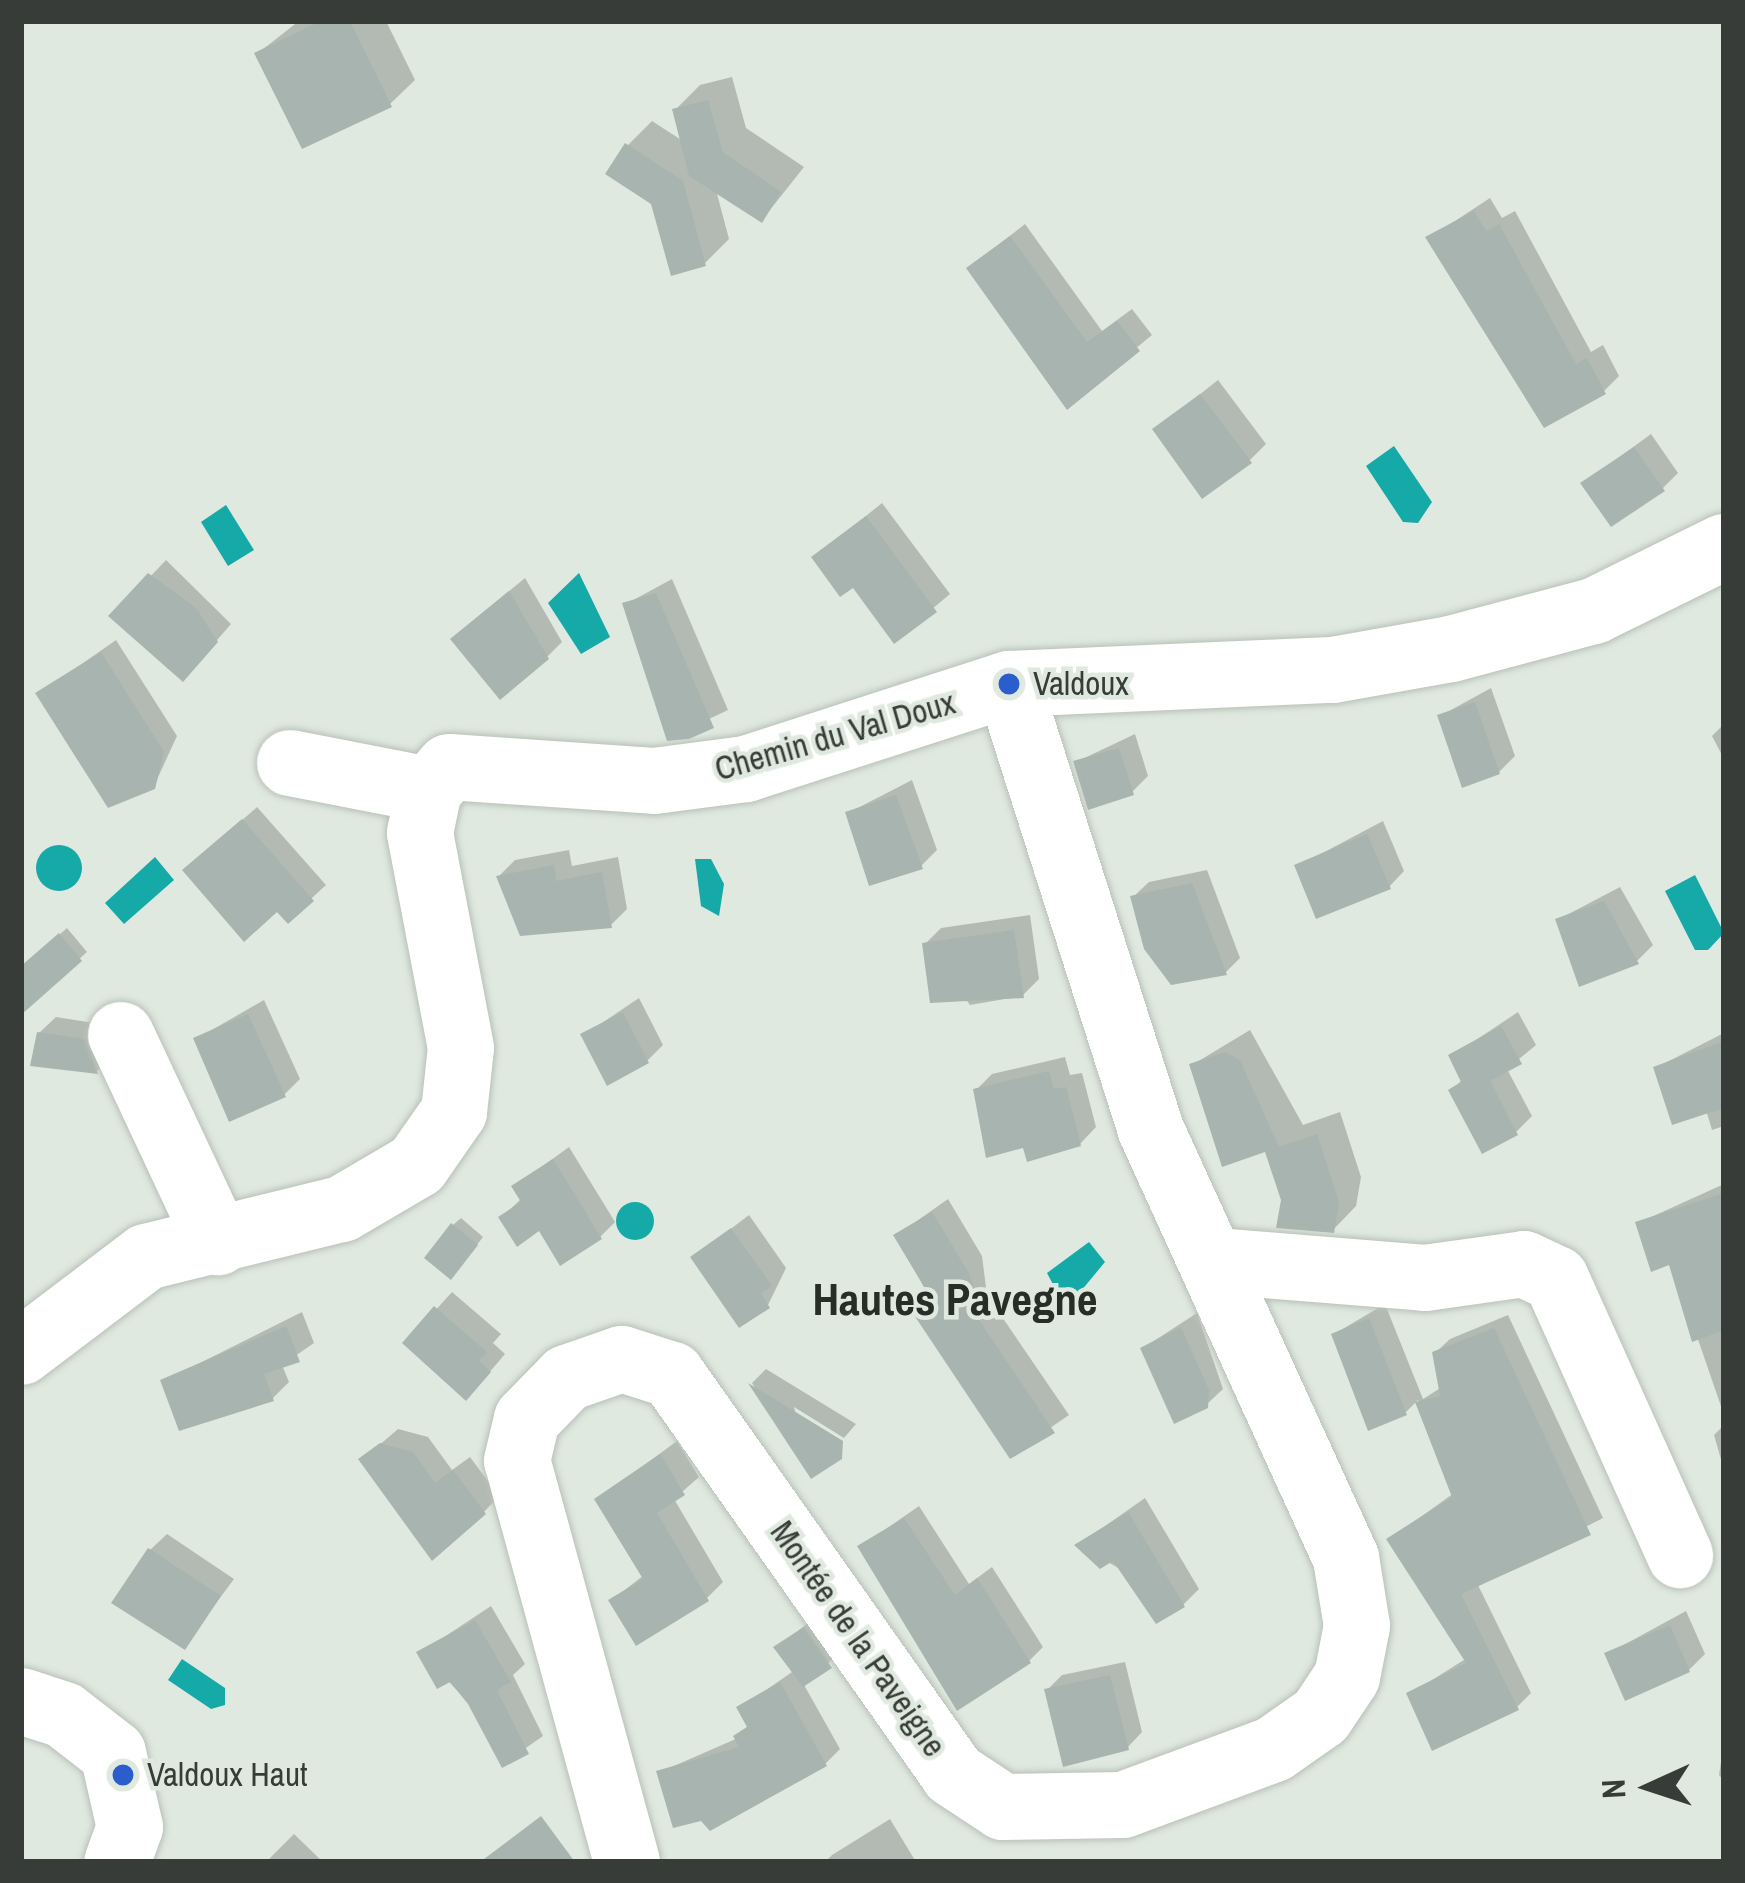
<!DOCTYPE html>
<meta charset="utf-8">
<style>
body{margin:0}
#map{position:relative;width:1745px;height:1883px;overflow:hidden;background:#e0e9e0;font-family:"Archivo Narrow",sans-serif}
div>[style]{position:absolute}
.water>*{inset:0;background:#15a9a7}
.round{border-radius:50%}
.shadow>*{inset:0;background:#0003}
.building>*{inset:0;background:#a8b4af}
.roads{filter:drop-shadow(0 0 3px #b8c1b8) drop-shadow(0 0 3px #b8c1b8)}
.minor>*{height:66px;margin:-33px;padding:0 33px;transform-origin:33px;border-radius:33px;background:#fff}
.dots>*{width:33px;height:33px;translate:-50% -50%;box-sizing:border-box;border:6px solid #e0e9e0;border-radius:50%}
span{translate:-50% -50%;white-space:nowrap;text-align:center;line-height:1.15;-webkit-text-stroke:9px #e0e9e0;paint-order:stroke}
.poi-label{font-size:33px;color:#383c38}
.left{translate:0 -50%;text-align:left}
.street-label{font-size:33px;color:#383c38}
.district-label{font-size:45px;color:#272e27;font-weight:700}
.frame{position:absolute;inset:0;border:24px solid #383c38;pointer-events:none}
.north{position:absolute;left:1589px;top:1727px;width:120px;height:120px;-webkit-text-stroke:9px #e0e9e0;paint-order:stroke;rotate:267deg;font-size:33px;font-weight:700;line-height:48px;text-align:center;color:#383c38}
.north::after{content:'';display:block;margin:auto;width:42px;height:54px;background:#383c38;clip-path:polygon(50% 0,100% 100%,50% 72%,0 100%)}
</style>
<div id="map">
<div class="water">
<i style="clip-path:polygon(1394px 446px,1432px 502px,1418px 523px,1403px 522px,1366px 466px)"></i>
<i style="clip-path:polygon(226px 505px,254px 550px,228px 566px,201px 522px)"></i>
<i style="clip-path:polygon(579px 573px,610px 637px,581px 654px,548px 603px)"></i>
<i class="round" style="left:36px;top:845px;width:46px;height:46px"></i>
<i style="clip-path:polygon(155px 857px,174px 880px,124px 924px,105px 903px)"></i>
<i style="clip-path:polygon(695px 859px,711px 859px,724px 884px,719px 916px,701px 906px)"></i>
<i style="clip-path:polygon(1695px 875px,1724px 933px,1708px 950px,1695px 950px,1665px 891px)"></i>
<i class="round" style="left:616px;top:1202px;width:38px;height:38px"></i>
<i style="clip-path:polygon(1089px 1242px,1105px 1262px,1066px 1309px,1047px 1273px)"></i>
<i style="clip-path:polygon(182px 1659px,225px 1688px,225px 1705px,211px 1709px,168px 1680px)"></i>
</div>
<div class="shadow">
<i style="clip-path:polygon(299px 21px,386px 21px,415px 80px,390px 104px,258px 53px)"></i>
<i style="clip-path:polygon(732px 77px,746px 128px,804px 167px,762px 220px,716px 190px,729px 239px,705px 263px,653px 202px,628px 145px,652px 121px,683px 141px,675px 110px,700px 85px)"></i>
<i style="clip-path:polygon(1490px 198px,1502px 218px,1515px 211px,1591px 352px,1603px 345px,1619px 376px,1604px 391px,1429px 238px)"></i>
<i style="clip-path:polygon(1025px 224px,1102px 331px,1132px 309px,1152px 335px,1067px 405px,969px 268px)"></i>
<i style="clip-path:polygon(1218px 380px,1266px 444px,1250px 460px,1156px 429px)"></i>
<i style="clip-path:polygon(1651px 434px,1678px 473px,1663px 488px,1584px 483px)"></i>
<i style="clip-path:polygon(882px 503px,950px 594px,895px 640px,853px 583px,815px 557px)"></i>
<i style="clip-path:polygon(166px 560px,231px 624px,198px 662px,113px 616px)"></i>
<i style="clip-path:polygon(525px 578px,562px 642px,547px 657px,469px 624px)"></i>
<i style="clip-path:polygon(672px 579px,728px 710px,669px 738px,626px 604px)"></i>
<i style="clip-path:polygon(116px 640px,177px 736px,154px 786px,39px 694px)"></i>
<i style="clip-path:polygon(1491px 688px,1515px 756px,1499px 772px,1440px 716px)"></i>
<i style="clip-path:polygon(1724px 724px,1724px 759px,1712px 736px)"></i>
<i style="clip-path:polygon(1135px 734px,1148px 776px,1132px 792px,1076px 762px)"></i>
<i style="clip-path:polygon(912px 780px,937px 850px,921px 866px,848px 813px)"></i>
<i style="clip-path:polygon(257px 807px,326px 885px,288px 920px,200px 857px)"></i>
<i style="clip-path:polygon(1383px 821px,1404px 871px,1389px 887px,1298px 866px)"></i>
<i style="clip-path:polygon(569px 850px,572px 866px,618px 857px,627px 909px,611px 925px,499px 876px,515px 860px)"></i>
<i style="clip-path:polygon(1207px 870px,1240px 958px,1225px 973px,1133px 897px,1149px 882px)"></i>
<i style="clip-path:polygon(1620px 887px,1653px 945px,1637px 961px,1559px 919px)"></i>
<i style="clip-path:polygon(1030px 915px,1039px 979px,1022px 996px,970px 1005px,925px 944px,941px 928px)"></i>
<i style="clip-path:polygon(67px 928px,87px 952px,42px 992px,21px 969px)"></i>
<i style="clip-path:polygon(639px 998px,663px 1045px,647px 1061px,584px 1035px)"></i>
<i style="clip-path:polygon(264px 1000px,300px 1079px,284px 1095px,196px 1039px)"></i>
<i style="clip-path:polygon(1518px 1012px,1536px 1045px,1507px 1069px,1532px 1116px,1516px 1132px,1451px 1091px,1463px 1079px,1452px 1056px)"></i>
<i style="clip-path:polygon(56px 1017px,100px 1024px,113px 1056px,97px 1071px,39px 1033px)"></i>
<i style="clip-path:polygon(1250px 1030px,1303px 1125px,1340px 1112px,1361px 1177px,1356px 1206px,1333px 1230px,1284px 1199px,1267px 1149px,1192px 1065px)"></i>
<i style="clip-path:polygon(1724px 1033px,1724px 1126px,1712px 1130px,1706px 1110px,1657px 1067px)"></i>
<i style="clip-path:polygon(1065px 1057px,1070px 1075px,1082px 1073px,1096px 1127px,1080px 1144px,1025px 1145px,976px 1090px,992px 1074px)"></i>
<i style="clip-path:polygon(569px 1147px,615px 1222px,600px 1237px,502px 1217px,522px 1198px,515px 1186px)"></i>
<i style="clip-path:polygon(1724px 1184px,1724px 1415px,1671px 1261px,1638px 1223px)"></i>
<i style="clip-path:polygon(948px 1199px,982px 1256px,987px 1295px,1069px 1415px,1011px 1455px,897px 1235px)"></i>
<i style="clip-path:polygon(749px 1215px,786px 1268px,768px 1305px,694px 1257px)"></i>
<i style="clip-path:polygon(461px 1218px,483px 1237px,458px 1269px,453px 1225px)"></i>
<i style="clip-path:polygon(452px 1292px,501px 1334px,493px 1343px,505px 1354px,482px 1381px,406px 1343px)"></i>
<i style="clip-path:polygon(1385px 1304px,1423px 1399px,1442px 1387px,1435px 1353px,1450px 1339px,1508px 1315px,1603px 1518px,1477px 1583px,1531px 1693px,1517px 1707px,1410px 1694px,1467px 1658px,1390px 1539px,1454px 1493px,1418px 1400px,1405px 1413px,1334px 1334px)"></i>
<i style="clip-path:polygon(302px 1312px,314px 1343px,282px 1365px,289px 1382px,273px 1398px,164px 1381px)"></i>
<i style="clip-path:polygon(1197px 1313px,1223px 1389px,1206px 1405px,1143px 1348px)"></i>
<i style="clip-path:polygon(766px 1369px,856px 1424px,844px 1438px,794px 1407px,811px 1474px,752px 1383px)"></i>
<i style="clip-path:polygon(1724px 1425px,1724px 1470px,1714px 1435px)"></i>
<i style="clip-path:polygon(398px 1429px,428px 1437px,452px 1470px,470px 1457px,499px 1496px,484px 1512px,362px 1460px)"></i>
<i style="clip-path:polygon(677px 1441px,699px 1477px,674px 1499px,723px 1582px,707px 1598px,612px 1600px,644px 1575px,597px 1500px)"></i>
<i style="clip-path:polygon(1145px 1498px,1199px 1589px,1183px 1605px,1078px 1545px)"></i>
<i style="clip-path:polygon(919px 1506px,969px 1584px,992px 1567px,1043px 1647px,1029px 1661px,860px 1547px)"></i>
<i style="clip-path:polygon(167px 1534px,234px 1579px,184px 1646px,150px 1550px)"></i>
<i style="clip-path:polygon(491px 1606px,525px 1664px,513px 1675px,543px 1736px,503px 1764px,470px 1703px,420px 1653px)"></i>
<i style="clip-path:polygon(1686px 1611px,1705px 1654px,1689px 1670px,1607px 1654px)"></i>
<i style="clip-path:polygon(821px 1613px,846px 1649px,803px 1683px,840px 1749px,825px 1764px,660px 1772px,738px 1738px,749px 1724px,740px 1708px,795px 1670px,777px 1647px)"></i>
<i style="clip-path:polygon(1125px 1662px,1142px 1732px,1127px 1748px,1047px 1690px,1062px 1675px)"></i>
<i style="clip-path:polygon(1724px 1742px,1724px 1781px,1719px 1775px)"></i>
<i style="clip-path:polygon(890px 1819px,916px 1862px,825px 1862px,832px 1855px)"></i>
<i style="clip-path:polygon(294px 1834px,323px 1862px,266px 1862px)"></i>
</div>
<div class="building">
<i style="clip-path:polygon(321px 21px,350px 21px,392px 107px,302px 149px,254px 53px)"></i>
<i style="clip-path:polygon(708px 100px,723px 152px,781px 192px,762px 223px,689px 176px,672px 109px)"></i>
<i style="clip-path:polygon(625px 143px,683px 181px,706px 266px,671px 276px,651px 204px,605px 174px)"></i>
<i style="clip-path:polygon(1474px 211px,1486px 231px,1499px 224px,1576px 364px,1587px 358px,1606px 394px,1544px 428px,1425px 237px)"></i>
<i style="clip-path:polygon(1010px 236px,1087px 342px,1117px 321px,1140px 351px,1067px 410px,966px 268px)"></i>
<i style="clip-path:polygon(1200px 394px,1252px 463px,1202px 499px,1152px 429px)"></i>
<i style="clip-path:polygon(1634px 447px,1665px 491px,1611px 527px,1580px 483px)"></i>
<i style="clip-path:polygon(866px 516px,937px 612px,894px 644px,853px 588px,840px 597px,811px 557px)"></i>
<i style="clip-path:polygon(148px 573px,196px 608px,218px 642px,183px 682px,108px 616px)"></i>
<i style="clip-path:polygon(509px 591px,549px 659px,500px 700px,450px 639px)"></i>
<i style="clip-path:polygon(656px 593px,714px 728px,689px 739px,667px 741px,622px 603px)"></i>
<i style="clip-path:polygon(101px 652px,164px 752px,155px 789px,108px 808px,35px 693px)"></i>
<i style="clip-path:polygon(1475px 702px,1500px 774px,1462px 788px,1437px 715px)"></i>
<i style="clip-path:polygon(1119px 748px,1134px 795px,1088px 810px,1073px 761px)"></i>
<i style="clip-path:polygon(896px 795px,923px 869px,869px 886px,845px 812px)"></i>
<i style="clip-path:polygon(242px 819px,314px 901px,288px 924px,277px 912px,244px 942px,182px 870px)"></i>
<i style="clip-path:polygon(1367px 834px,1391px 889px,1316px 919px,1294px 865px)"></i>
<i style="clip-path:polygon(554px 865px,556px 881px,602px 872px,612px 928px,520px 936px,496px 876px)"></i>
<i style="clip-path:polygon(1192px 883px,1227px 975px,1171px 985px,1144px 949px,1130px 896px)"></i>
<i style="clip-path:polygon(1604px 901px,1639px 964px,1579px 987px,1555px 919px)"></i>
<i style="clip-path:polygon(1014px 930px,1024px 998px,930px 1003px,922px 943px)"></i>
<i style="clip-path:polygon(59px 933px,82px 961px,21px 1015px,21px 966px)"></i>
<i style="clip-path:polygon(623px 1012px,649px 1063px,607px 1086px,580px 1034px)"></i>
<i style="clip-path:polygon(248px 1014px,286px 1097px,229px 1122px,193px 1038px)"></i>
<i style="clip-path:polygon(1501px 1026px,1522px 1064px,1490px 1081px,1518px 1135px,1482px 1154px,1448px 1090px,1461px 1082px,1448px 1055px)"></i>
<i style="clip-path:polygon(37px 1032px,85px 1039px,98px 1074px,30px 1066px)"></i>
<i style="clip-path:polygon(1724px 1041px,1724px 1108px,1672px 1125px,1653px 1067px)"></i>
<i style="clip-path:polygon(1225px 1052px,1240px 1060px,1279px 1147px,1317px 1134px,1339px 1202px,1334px 1233px,1276px 1228px,1281px 1200px,1265px 1152px,1222px 1167px,1189px 1064px)"></i>
<i style="clip-path:polygon(1049px 1071px,1054px 1089px,1066px 1087px,1081px 1146px,1027px 1162px,1023px 1148px,986px 1158px,973px 1089px)"></i>
<i style="clip-path:polygon(553px 1159px,602px 1239px,560px 1266px,539px 1231px,517px 1247px,498px 1217px,521px 1202px,511px 1186px)"></i>
<i style="clip-path:polygon(1724px 1193px,1724px 1330px,1692px 1342px,1669px 1265px,1651px 1272px,1635px 1222px)"></i>
<i style="clip-path:polygon(932px 1212px,968px 1272px,981px 1306px,973px 1311px,1055px 1433px,1010px 1459px,912px 1312px,929px 1295px,893px 1235px)"></i>
<i style="clip-path:polygon(451px 1223px,478px 1245px,451px 1280px,424px 1258px)"></i>
<i style="clip-path:polygon(731px 1228px,772px 1286px,761px 1293px,770px 1308px,739px 1328px,690px 1257px)"></i>
<i style="clip-path:polygon(434px 1306px,487px 1352px,479px 1361px,491px 1372px,466px 1401px,402px 1343px)"></i>
<i style="clip-path:polygon(1369px 1318px,1407px 1415px,1368px 1431px,1331px 1334px)"></i>
<i style="clip-path:polygon(286px 1326px,300px 1362px,264px 1374px,274px 1401px,179px 1431px,160px 1380px)"></i>
<i style="clip-path:polygon(1181px 1327px,1209px 1390px,1208px 1408px,1174px 1424px,1140px 1348px)"></i>
<i style="clip-path:polygon(1494px 1328px,1591px 1535px,1461px 1594px,1519px 1710px,1432px 1751px,1406px 1693px,1466px 1663px,1386px 1539px,1452px 1497px,1415px 1402px,1440px 1396px,1432px 1352px)"></i>
<i style="clip-path:polygon(748px 1383px,843px 1441px,842px 1459px,811px 1479px)"></i>
<i style="clip-path:polygon(380px 1443px,413px 1452px,435px 1483px,453px 1470px,486px 1514px,432px 1561px,358px 1459px)"></i>
<i style="clip-path:polygon(660px 1454px,685px 1495px,657px 1513px,709px 1601px,636px 1646px,608px 1600px,643px 1579px,594px 1499px)"></i>
<i style="clip-path:polygon(1128px 1512px,1185px 1607px,1156px 1624px,1113px 1561px,1100px 1569px,1074px 1545px)"></i>
<i style="clip-path:polygon(904px 1518px,955px 1595px,977px 1578px,1031px 1663px,957px 1711px,857px 1546px)"></i>
<i style="clip-path:polygon(148px 1548px,221px 1596px,185px 1650px,111px 1603px)"></i>
<i style="clip-path:polygon(475px 1620px,511px 1682px,497px 1690px,529px 1754px,502px 1768px,468px 1704px,450px 1682px,437px 1689px,416px 1652px)"></i>
<i style="clip-path:polygon(1670px 1625px,1690px 1672px,1625px 1701px,1604px 1653px)"></i>
<i style="clip-path:polygon(804px 1627px,832px 1668px,803px 1687px,773px 1647px)"></i>
<i style="clip-path:polygon(1110px 1675px,1129px 1750px,1063px 1767px,1044px 1689px)"></i>
<i style="clip-path:polygon(780px 1682px,827px 1766px,710px 1831px,701px 1821px,673px 1828px,656px 1771px,739px 1747px,733px 1736px,747px 1727px,736px 1707px)"></i>
<i style="clip-path:polygon(541px 1816px,575px 1862px,480px 1862px)"></i>
</div>
<div class="roads">
<div class="minor">
<i style="left:290px;top:763px;width:142px;rotate:11deg"></i>
<i style="left:121px;top:1035px;width:229px;rotate:64.9deg"></i>
<i style="left:1215px;top:1261px;width:211px;rotate:4.6deg"></i>
<i style="left:1425px;top:1278px;width:100px;rotate:-8deg"></i>
<i style="left:1524px;top:1264px;width:35px;rotate:25deg"></i>
<i style="left:1556px;top:1279px;width:303px;rotate:65.8deg"></i>
<i style="left:21px;top:1352px;width:157px;rotate:-37.2deg"></i>
<i style="left:146px;top:1257px;width:202px;rotate:-13.8deg"></i>
<i style="left:342px;top:1209px;width:87px;rotate:-30.4deg"></i>
<i style="left:417px;top:1165px;width:65px;rotate:-55.1deg"></i>
<i style="left:454px;top:1112px;width:64px;rotate:-83.8deg"></i>
<i style="left:461px;top:1048px;width:219px;rotate:-100.8deg"></i>
<i style="left:420px;top:833px;width:44px;rotate:-78.2deg"></i>
<i style="left:429px;top:790px;width:30px;rotate:-49deg"></i>
<i style="left:449px;top:767px;width:205px;rotate:3.9deg"></i>
<i style="left:654px;top:781px;width:93px;rotate:-7.4deg"></i>
<i style="left:746px;top:769px;width:276px;rotate:-17.9deg"></i>
<i style="left:1009px;top:684px;width:324px;rotate:-2.5deg"></i>
<i style="left:1333px;top:670px;width:120px;rotate:-10.1deg"></i>
<i style="left:1451px;top:649px;width:148px;rotate:-14.9deg"></i>
<i style="left:1594px;top:611px;width:145px;rotate:-26.2deg"></i>
<i style="left:21px;top:1701px;width:45px;rotate:18deg"></i>
<i style="left:64px;top:1715px;width:62px;rotate:37.8deg"></i>
<i style="left:113px;top:1753px;width:76px;rotate:77.1deg"></i>
<i style="left:130px;top:1827px;width:37px;rotate:110deg"></i>
<i style="left:627px;top:1862px;width:416px;rotate:-105.3deg"></i>
<i style="left:517px;top:1461px;width:43px;rotate:-76.6deg"></i>
<i style="left:527px;top:1419px;width:57px;rotate:-45.7deg"></i>
<i style="left:567px;top:1378px;width:58px;rotate:-19.1deg"></i>
<i style="left:622px;top:1359px;width:52px;rotate:17.7deg"></i>
<i style="left:672px;top:1375px;width:488px;rotate:54.8deg"></i>
<i style="left:953px;top:1774px;width:60px;rotate:33.4deg"></i>
<i style="left:1003px;top:1807px;width:120px;rotate:-1deg"></i>
<i style="left:1123px;top:1805px;width:161px;rotate:-20.3deg"></i>
<i style="left:1274px;top:1749px;width:57px;rotate:-35.1deg"></i>
<i style="left:1321px;top:1716px;width:47px;rotate:-56.3deg"></i>
<i style="left:1347px;top:1677px;width:52px;rotate:-78.9deg"></i>
<i style="left:1357px;top:1626px;width:69px;rotate:-99.2deg"></i>
<i style="left:1346px;top:1558px;width:470px;rotate:-114.5deg"></i>
<i style="left:1151px;top:1130px;width:468px;rotate:-107.7deg"></i>
</div>
</div>
<div class="dots">
<i style="left:1009px;top:684px;background:#2b5ecc"></i>
<i style="left:123px;top:1775px;background:#2b5ecc"></i>
</div>
<div class="poi-label">
<span class="left" style="left:1033px;top:684px">Valdoux</span>
<span class="left" style="left:147px;top:1775px">Valdoux Haut</span>
</div>
<div class="street-label">
<span style="left:835px;top:736px;rotate:-16deg">Chemin du Val Doux</span>
<span style="left:858px;top:1639px;rotate:55deg">Montée de la Paveigne</span>
</div>
<div class="district-label">
<span style="left:955px;top:1299px">Hautes Pavegne</span>
</div>
<div class="frame"></div>
<div class="north">N</div>
</div>
